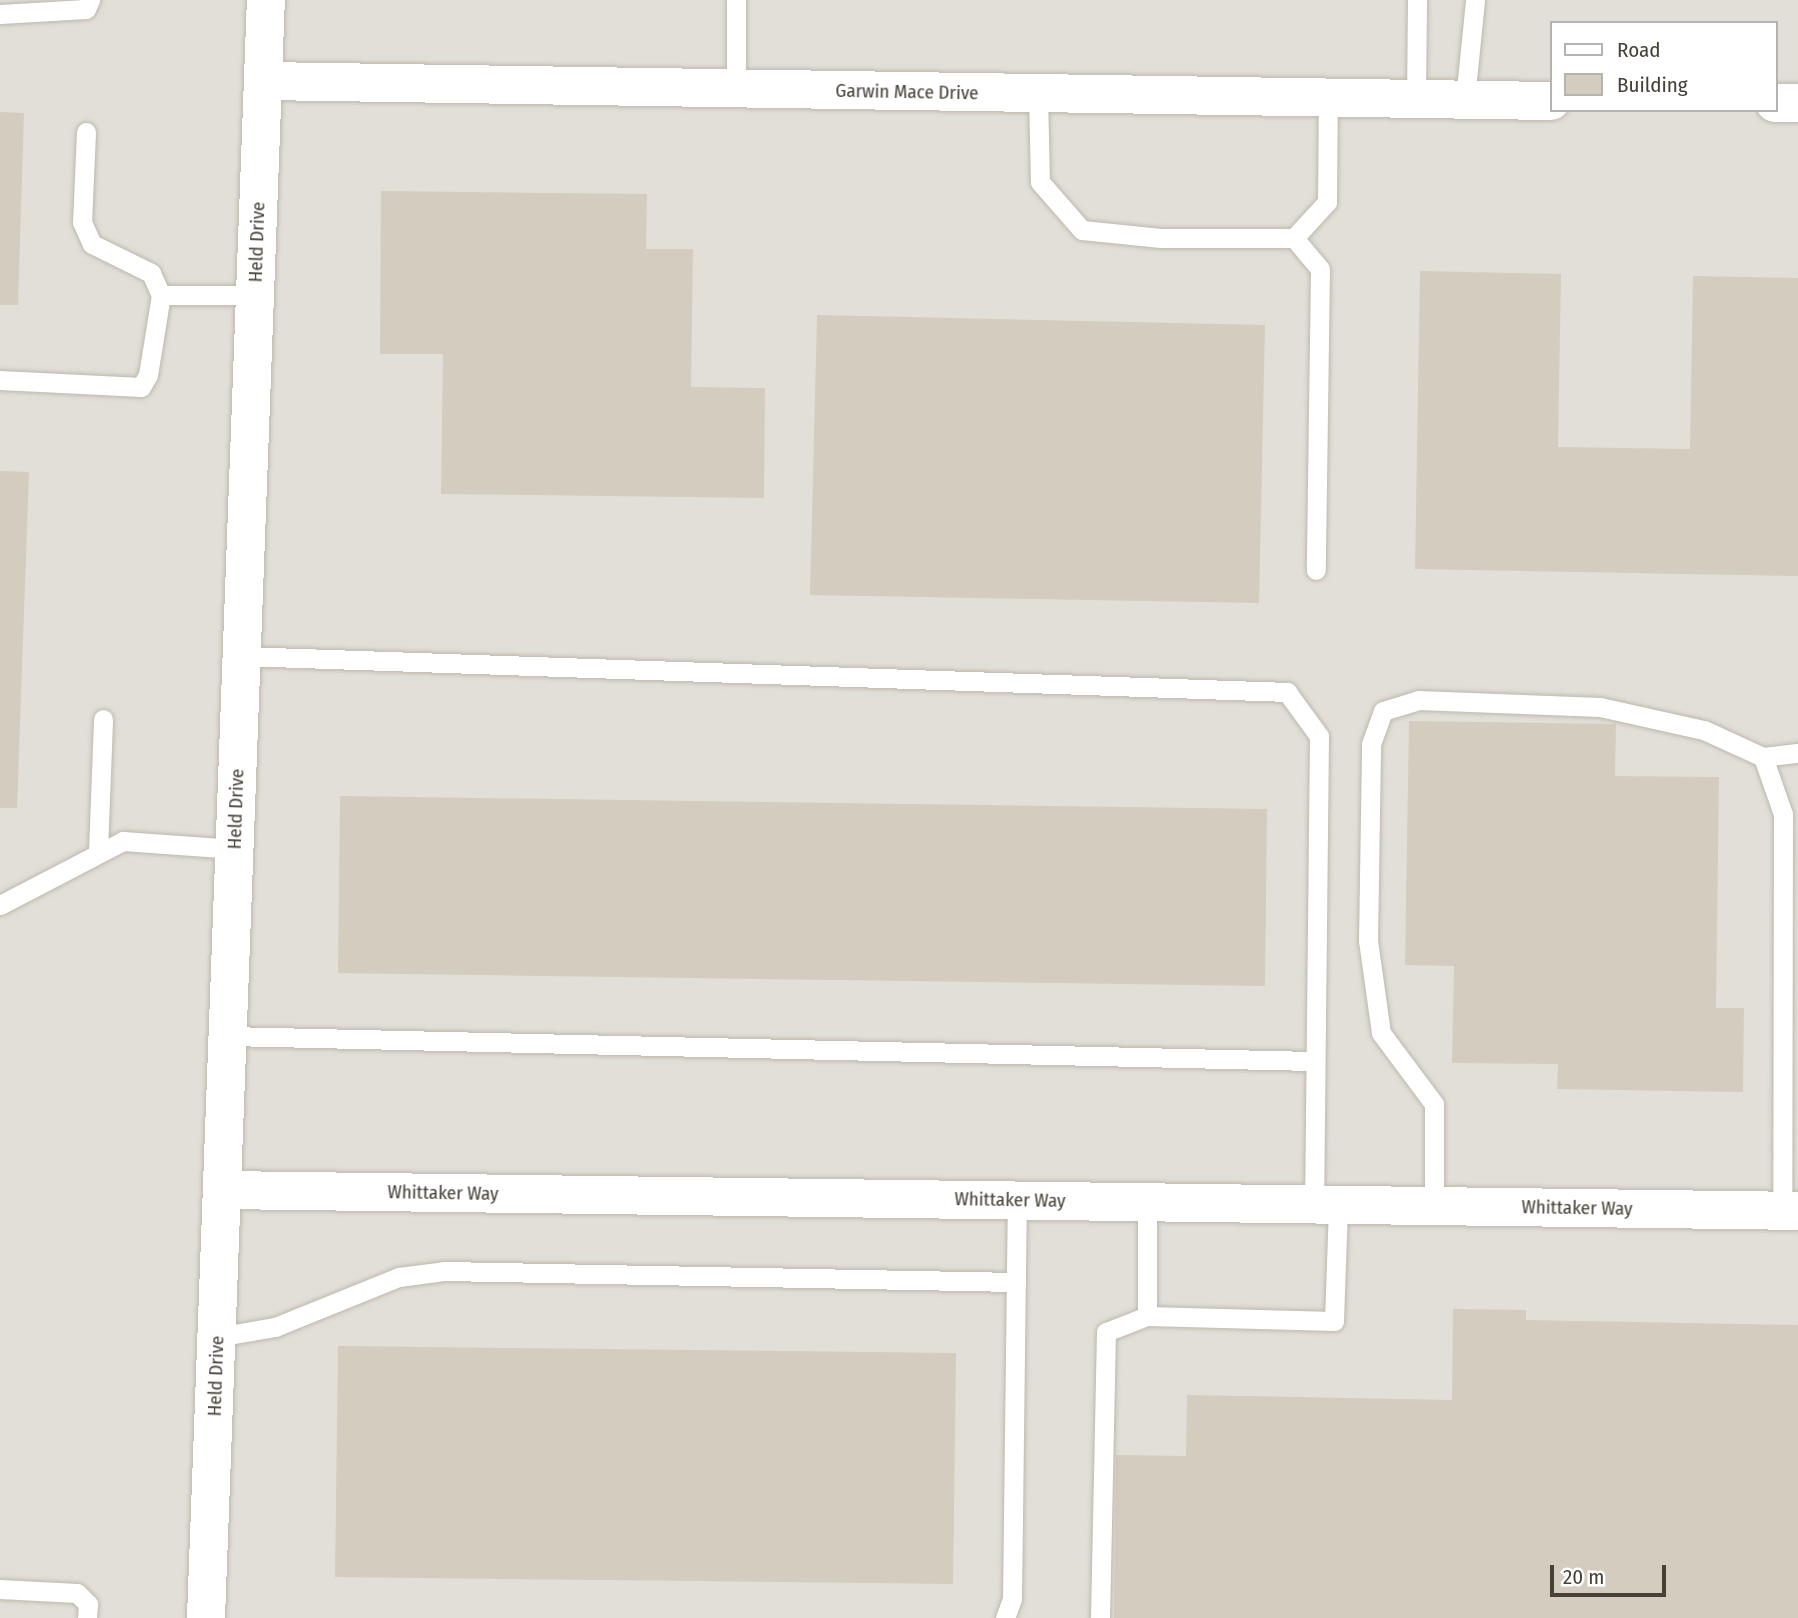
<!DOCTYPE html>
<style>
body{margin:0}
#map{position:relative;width:1798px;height:1618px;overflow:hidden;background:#f3f0e8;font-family:"Fira Sans Condensed",sans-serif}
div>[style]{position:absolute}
.industrial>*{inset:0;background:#e2dfd9}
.building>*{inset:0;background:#d4ccbe}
.roads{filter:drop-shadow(0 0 2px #beb8ab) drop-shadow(0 0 2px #beb8ab)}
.service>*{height:19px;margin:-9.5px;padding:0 9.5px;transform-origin:9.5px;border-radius:9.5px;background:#fff}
.minor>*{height:38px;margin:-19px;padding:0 19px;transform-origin:19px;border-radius:19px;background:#fff}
span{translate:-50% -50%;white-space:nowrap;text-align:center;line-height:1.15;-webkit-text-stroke:5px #fff;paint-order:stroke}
.street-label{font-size:19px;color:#464137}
.legend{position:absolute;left:1550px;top:21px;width:228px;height:91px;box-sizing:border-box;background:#fff;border:2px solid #b5b3af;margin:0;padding:9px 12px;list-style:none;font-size:21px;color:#464137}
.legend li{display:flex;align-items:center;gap:14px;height:35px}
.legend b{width:35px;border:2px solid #b5b3af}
.scale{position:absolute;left:1550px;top:1565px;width:116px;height:32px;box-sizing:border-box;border:4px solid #464137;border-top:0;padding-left:9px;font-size:21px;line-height:24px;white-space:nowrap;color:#464137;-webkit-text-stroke:5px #fff;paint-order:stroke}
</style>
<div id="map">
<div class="industrial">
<i style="clip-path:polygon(evenodd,0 0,1798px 0,1798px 1618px,0 1618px,0 0,1551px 23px,1775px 23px,1775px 110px,1551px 110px,1551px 23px)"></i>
</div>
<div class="building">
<i style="clip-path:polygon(0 112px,24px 113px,18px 305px,0 305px)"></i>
<i style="clip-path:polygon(381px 191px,647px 194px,646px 249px,693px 249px,691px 387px,765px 388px,764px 498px,441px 494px,443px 354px,380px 354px)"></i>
<i style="clip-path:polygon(1420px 271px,1561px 274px,1558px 447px,1690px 449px,1693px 276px,1798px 278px,1798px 576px,1415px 569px)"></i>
<i style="clip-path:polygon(817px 315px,1265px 325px,1259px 603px,810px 595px)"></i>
<i style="clip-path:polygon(0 471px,29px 472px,17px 808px,0 808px)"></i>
<i style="clip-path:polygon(1409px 721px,1616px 724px,1615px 776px,1719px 777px,1716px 1008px,1744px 1008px,1743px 1092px,1557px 1089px,1558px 1064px,1452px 1063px,1454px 966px,1405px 965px)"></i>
<i style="clip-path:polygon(340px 796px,1267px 809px,1265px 986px,338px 973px)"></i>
<i style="clip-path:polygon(1453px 1309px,1526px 1310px,1526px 1320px,1798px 1325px,1798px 1618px,1114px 1618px,1116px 1455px,1186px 1456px,1187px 1395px,1452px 1400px)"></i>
<i style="clip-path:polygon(338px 1346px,956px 1353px,953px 1584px,335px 1577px)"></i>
</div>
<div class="roads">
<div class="service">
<i style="left:0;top:14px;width:86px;rotate:-3.3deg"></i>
<i style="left:86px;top:9px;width:10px;rotate:-66deg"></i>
<i style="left:736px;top:88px;width:88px;rotate:-90deg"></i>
<i style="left:1038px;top:94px;width:88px;rotate:88.7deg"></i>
<i style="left:1040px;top:182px;width:64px;rotate:48.8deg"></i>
<i style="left:1082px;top:230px;width:79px;rotate:5.8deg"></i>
<i style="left:1161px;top:238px;width:133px"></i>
<i style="left:1294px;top:238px;width:49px;rotate:-47.5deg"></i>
<i style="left:1327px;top:202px;width:106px;rotate:-89.5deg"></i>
<i style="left:1416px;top:98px;width:98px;rotate:-89.4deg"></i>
<i style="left:1465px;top:99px;width:100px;rotate:-84.2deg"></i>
<i style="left:86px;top:132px;width:90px;rotate:92.5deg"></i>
<i style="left:82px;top:222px;width:24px;rotate:66deg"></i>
<i style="left:92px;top:244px;width:66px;rotate:26.2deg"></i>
<i style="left:151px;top:273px;width:24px;rotate:66deg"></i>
<i style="left:1294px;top:238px;width:40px;rotate:50deg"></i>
<i style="left:1320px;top:269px;width:301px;rotate:90.8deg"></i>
<i style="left:0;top:380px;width:141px;rotate:2.8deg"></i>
<i style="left:141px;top:387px;width:14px;rotate:-60deg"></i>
<i style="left:148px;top:375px;width:81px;rotate:-80.8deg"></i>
<i style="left:161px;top:295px;width:94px"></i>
<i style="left:242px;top:656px;width:1046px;rotate:1.97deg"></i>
<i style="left:1287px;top:692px;width:54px;rotate:54deg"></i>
<i style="left:1319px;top:736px;width:468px;rotate:90.6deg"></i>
<i style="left:1763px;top:757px;width:35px;rotate:-7deg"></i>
<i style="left:98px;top:851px;width:132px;rotate:-87.8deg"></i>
<i style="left:0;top:905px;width:139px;rotate:-27.5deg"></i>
<i style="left:123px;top:841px;width:112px;rotate:4.1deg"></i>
<i style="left:228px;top:1036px;width:1087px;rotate:1.32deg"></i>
<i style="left:1147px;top:1203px;width:113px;rotate:90deg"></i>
<i style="left:1434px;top:1206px;width:102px;rotate:-90deg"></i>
<i style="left:1434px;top:1104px;width:89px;rotate:-126.7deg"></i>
<i style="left:1381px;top:1033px;width:93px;rotate:-98deg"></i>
<i style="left:1368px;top:941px;width:197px;rotate:-89.1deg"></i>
<i style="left:1371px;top:744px;width:35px;rotate:-70deg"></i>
<i style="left:1383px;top:711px;width:37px;rotate:-17deg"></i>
<i style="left:1418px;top:700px;width:182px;rotate:2.2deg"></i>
<i style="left:1600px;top:707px;width:107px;rotate:12.5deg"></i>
<i style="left:1704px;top:730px;width:65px;rotate:24.6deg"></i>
<i style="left:1763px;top:757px;width:60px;rotate:70.7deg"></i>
<i style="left:1783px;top:814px;width:396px;rotate:90.1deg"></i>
<i style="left:217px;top:1337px;width:59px;rotate:-9.8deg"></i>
<i style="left:275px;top:1327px;width:134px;rotate:-22deg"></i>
<i style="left:399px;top:1277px;width:45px;rotate:-7.6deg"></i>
<i style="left:444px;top:1271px;width:572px;rotate:1.1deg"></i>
<i style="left:0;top:1589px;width:77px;rotate:3deg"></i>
<i style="left:77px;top:1593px;width:16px;rotate:45deg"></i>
<i style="left:88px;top:1604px;width:14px;rotate:94deg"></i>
<i style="left:1005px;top:1618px;width:20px;rotate:-70deg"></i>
<i style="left:1012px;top:1599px;width:399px;rotate:-89.3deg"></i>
<i style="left:1100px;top:1618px;width:286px;rotate:-88.8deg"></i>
<i style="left:1106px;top:1332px;width:44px;rotate:-21.3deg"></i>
<i style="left:1147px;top:1316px;width:187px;rotate:1.5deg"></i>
<i style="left:1334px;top:1321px;width:116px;rotate:-88deg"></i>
</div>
<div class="minor">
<i style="left:263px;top:81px;width:1288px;rotate:0.89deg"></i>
<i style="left:1775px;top:103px;width:23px"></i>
<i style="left:222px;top:1190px;width:1576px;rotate:0.76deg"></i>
<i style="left:206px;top:1618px;width:1619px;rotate:-87.88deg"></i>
</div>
</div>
<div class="street-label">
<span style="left:907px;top:92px;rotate:1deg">Garwin Mace Drive</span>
<span style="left:257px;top:242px;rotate:-88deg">Held Drive</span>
<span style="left:236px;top:809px;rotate:-88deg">Held Drive</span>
<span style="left:443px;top:1193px;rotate:1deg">Whittaker Way</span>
<span style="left:1010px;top:1200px;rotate:1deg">Whittaker Way</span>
<span style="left:1577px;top:1208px;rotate:1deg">Whittaker Way</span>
<span style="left:216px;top:1376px;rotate:-88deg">Held Drive</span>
</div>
<ul class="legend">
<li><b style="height:9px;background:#fff"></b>Road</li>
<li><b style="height:19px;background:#d4ccbe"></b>Building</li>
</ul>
<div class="scale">20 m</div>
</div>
